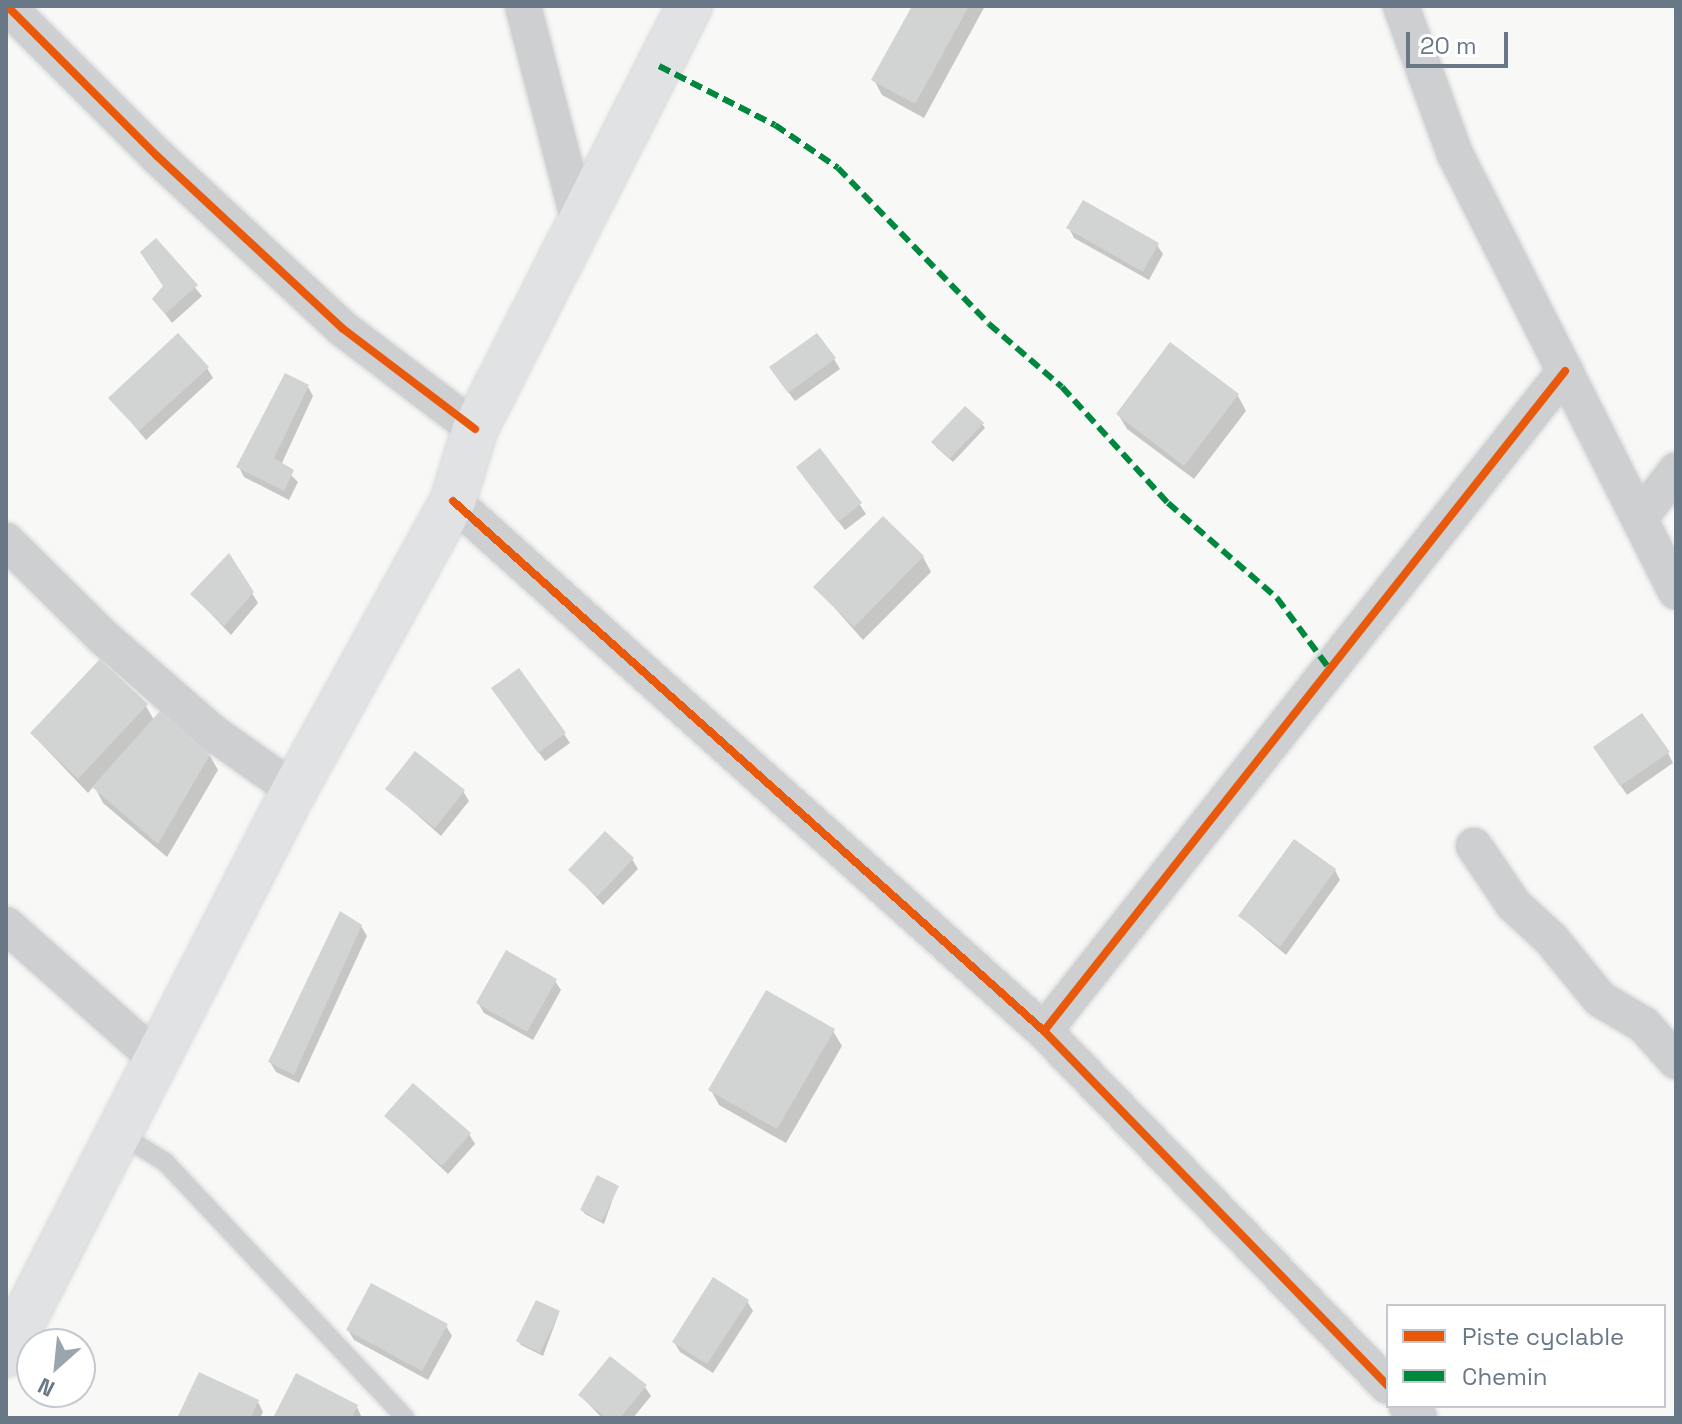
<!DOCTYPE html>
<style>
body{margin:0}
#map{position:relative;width:1682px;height:1424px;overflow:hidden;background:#f8f8f7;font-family:"Space Grotesk",sans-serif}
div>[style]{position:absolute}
.shadow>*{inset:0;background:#0003}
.building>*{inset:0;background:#d2d3d3}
.roads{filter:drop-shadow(0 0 2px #d5d6d7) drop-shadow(0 0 2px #d5d6d7)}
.service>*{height:18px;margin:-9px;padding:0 9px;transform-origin:9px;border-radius:9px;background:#cecfd0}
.minor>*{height:36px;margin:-18px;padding:0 18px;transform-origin:18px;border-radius:18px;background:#cecfd0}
.trunk>*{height:44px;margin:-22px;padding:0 22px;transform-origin:22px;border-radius:22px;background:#e1e2e3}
.quiet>*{height:6px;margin-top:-3px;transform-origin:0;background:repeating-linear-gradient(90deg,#00873e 0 12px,transparent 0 18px)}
.cycleway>*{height:8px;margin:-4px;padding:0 4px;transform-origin:4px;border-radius:4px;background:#e8590c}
span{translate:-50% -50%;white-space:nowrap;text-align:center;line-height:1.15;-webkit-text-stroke:8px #fff;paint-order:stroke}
.frame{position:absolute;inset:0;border:8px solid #687887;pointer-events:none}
.legend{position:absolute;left:1386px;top:1304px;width:280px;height:104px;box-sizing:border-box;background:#fff;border:2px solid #c3c9cf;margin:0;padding:10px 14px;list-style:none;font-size:24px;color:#687887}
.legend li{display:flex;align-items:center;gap:16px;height:40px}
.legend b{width:40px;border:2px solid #c3c9cf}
.north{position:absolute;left:16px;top:1328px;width:80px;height:80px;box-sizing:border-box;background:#fff;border:2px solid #c3c9cf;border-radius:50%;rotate:207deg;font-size:22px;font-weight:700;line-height:32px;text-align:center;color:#687887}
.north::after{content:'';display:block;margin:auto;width:28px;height:36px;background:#9aa5ae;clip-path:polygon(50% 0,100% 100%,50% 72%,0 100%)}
.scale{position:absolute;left:1406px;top:32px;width:102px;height:36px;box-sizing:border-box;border:4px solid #687887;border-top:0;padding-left:10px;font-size:24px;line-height:28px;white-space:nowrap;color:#687887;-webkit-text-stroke:6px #fff;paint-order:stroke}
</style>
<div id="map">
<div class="shadow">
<i style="clip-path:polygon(914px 6px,985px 6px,924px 118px,882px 95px,874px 80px)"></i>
<i style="clip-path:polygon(1069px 228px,1157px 245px,1163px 254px,1149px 280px,1074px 238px)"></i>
<i style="clip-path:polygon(156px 241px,202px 296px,172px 323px,154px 299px,165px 287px)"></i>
<i style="clip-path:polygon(834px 359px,840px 369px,795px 401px,777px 377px)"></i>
<i style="clip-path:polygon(207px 368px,213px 378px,146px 440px,111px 398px)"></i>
<i style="clip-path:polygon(308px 387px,313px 396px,281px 465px,298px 482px,289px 500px,244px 477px,239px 467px)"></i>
<i style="clip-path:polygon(1238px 396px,1246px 411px,1194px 479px,1127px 429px,1118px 414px)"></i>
<i style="clip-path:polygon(982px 424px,985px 428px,953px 462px,936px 447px)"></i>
<i style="clip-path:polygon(804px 477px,860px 505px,866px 514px,845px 530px)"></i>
<i style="clip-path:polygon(229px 556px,258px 603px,231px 635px,192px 594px)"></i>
<i style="clip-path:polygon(923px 557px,931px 572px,863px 640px,816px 587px)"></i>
<i style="clip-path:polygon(499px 698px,564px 734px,570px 743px,545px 761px)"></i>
<i style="clip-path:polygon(146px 706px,154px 720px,209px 754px,218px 770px,167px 857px,103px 803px,94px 786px,88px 793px,32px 734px)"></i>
<i style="clip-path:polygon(1668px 753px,1673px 763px,1627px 795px,1601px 757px)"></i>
<i style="clip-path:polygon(388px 789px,463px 791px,469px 801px,441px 836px)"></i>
<i style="clip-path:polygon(632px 859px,638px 869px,603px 905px,571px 870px)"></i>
<i style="clip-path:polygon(1335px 870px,1340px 880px,1286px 955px,1240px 916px)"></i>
<i style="clip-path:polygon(361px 926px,367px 936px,299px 1083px,276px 1072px,270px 1062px)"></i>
<i style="clip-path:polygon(555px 981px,561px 990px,533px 1040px,484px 1013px,478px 1003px)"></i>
<i style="clip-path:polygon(833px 1031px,842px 1046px,786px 1143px,719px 1105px,711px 1090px)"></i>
<i style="clip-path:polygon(387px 1117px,469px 1134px,475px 1144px,448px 1174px)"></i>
<i style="clip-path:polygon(617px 1187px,604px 1224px,585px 1214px,582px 1210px)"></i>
<i style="clip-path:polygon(747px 1301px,753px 1311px,713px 1373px,680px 1352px,674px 1342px)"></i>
<i style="clip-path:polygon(559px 1313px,543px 1356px,521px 1345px,518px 1341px)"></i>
<i style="clip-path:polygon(446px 1326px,452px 1336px,428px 1380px,354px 1340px,348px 1330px)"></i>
<i style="clip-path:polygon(645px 1387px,651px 1396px,633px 1418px,602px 1418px,580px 1395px)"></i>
<i style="clip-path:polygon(258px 1402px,263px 1412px,260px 1418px,179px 1418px)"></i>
<i style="clip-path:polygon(357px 1407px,362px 1418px,275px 1418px)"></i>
</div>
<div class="building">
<i style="clip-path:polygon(912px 6px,969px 6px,915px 104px,871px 80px)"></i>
<i style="clip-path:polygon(1083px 200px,1159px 243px,1143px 272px,1066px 228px)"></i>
<i style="clip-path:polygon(156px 238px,198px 285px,165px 314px,152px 299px,163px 286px,140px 252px)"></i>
<i style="clip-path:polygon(178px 333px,209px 367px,139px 431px,108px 398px)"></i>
<i style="clip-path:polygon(817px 333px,836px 358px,788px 393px,769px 367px)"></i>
<i style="clip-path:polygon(1170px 342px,1239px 394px,1184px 466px,1116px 414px)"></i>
<i style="clip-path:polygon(285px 373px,309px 385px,274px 458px,294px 470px,284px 491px,236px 467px)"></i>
<i style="clip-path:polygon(965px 406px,984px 423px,949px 459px,931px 442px)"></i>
<i style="clip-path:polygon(820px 448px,862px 503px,838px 522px,796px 467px)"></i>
<i style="clip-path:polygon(883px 516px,924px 556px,854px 627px,813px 587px)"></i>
<i style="clip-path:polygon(229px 553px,254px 592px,224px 626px,190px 594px)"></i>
<i style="clip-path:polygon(100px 659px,148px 704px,78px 779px,30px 733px)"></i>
<i style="clip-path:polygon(519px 668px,566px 733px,538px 753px,491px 688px)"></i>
<i style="clip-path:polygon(168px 702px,211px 753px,158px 844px,92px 787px)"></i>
<i style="clip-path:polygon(1642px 713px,1670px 752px,1620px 786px,1593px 747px)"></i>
<i style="clip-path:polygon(415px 751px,465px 790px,435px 828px,385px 789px)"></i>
<i style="clip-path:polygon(605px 831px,634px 858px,597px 897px,568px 870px)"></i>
<i style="clip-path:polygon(1294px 839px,1336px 869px,1280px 947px,1238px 916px)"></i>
<i style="clip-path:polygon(340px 911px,362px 925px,294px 1075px,268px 1062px)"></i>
<i style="clip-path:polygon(506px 950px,557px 979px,527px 1032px,476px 1003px)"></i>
<i style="clip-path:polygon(766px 990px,835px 1029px,777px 1129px,708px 1090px)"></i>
<i style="clip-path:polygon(413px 1083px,471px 1133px,442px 1166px,384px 1116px)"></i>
<i style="clip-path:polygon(597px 1175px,619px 1186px,602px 1221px,580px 1210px)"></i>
<i style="clip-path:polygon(713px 1277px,749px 1300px,707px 1364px,672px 1342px)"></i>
<i style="clip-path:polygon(371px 1283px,448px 1324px,422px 1371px,346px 1330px)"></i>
<i style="clip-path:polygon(536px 1300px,560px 1311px,540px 1353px,516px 1341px)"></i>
<i style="clip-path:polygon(610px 1356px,647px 1385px,620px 1418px,606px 1418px,578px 1395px)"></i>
<i style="clip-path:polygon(199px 1372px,259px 1400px,251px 1418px,177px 1418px)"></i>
<i style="clip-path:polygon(296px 1373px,358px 1405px,352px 1418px,273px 1418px)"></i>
</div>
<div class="roads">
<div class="service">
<i style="left:120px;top:1134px;width:53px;rotate:31.9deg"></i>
<i style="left:165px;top:1162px;width:351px;rotate:46.8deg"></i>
</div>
<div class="minor">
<i style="left:7px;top:6px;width:212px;rotate:45deg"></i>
<i style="left:157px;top:156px;width:253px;rotate:42.9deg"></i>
<i style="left:342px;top:328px;width:167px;rotate:37.2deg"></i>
<i style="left:523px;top:6px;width:222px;rotate:75.4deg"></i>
<i style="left:1401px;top:6px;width:158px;rotate:70deg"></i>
<i style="left:1455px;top:154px;width:490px;rotate:63.2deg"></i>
<i style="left:453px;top:501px;width:794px;rotate:41.89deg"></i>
<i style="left:1044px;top:1031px;width:494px;rotate:45.9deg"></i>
<i style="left:1642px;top:515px;width:56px;rotate:-52.3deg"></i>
<i style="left:6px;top:541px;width:136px;rotate:44.7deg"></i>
<i style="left:103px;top:637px;width:146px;rotate:41.1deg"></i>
<i style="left:213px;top:733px;width:99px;rotate:35.1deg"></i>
<i style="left:1474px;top:846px;width:71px;rotate:55.9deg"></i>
<i style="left:1514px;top:905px;width:50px;rotate:42.6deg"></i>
<i style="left:1551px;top:939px;width:77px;rotate:50.8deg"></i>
<i style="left:1600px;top:999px;width:51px;rotate:30.6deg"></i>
<i style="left:1644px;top:1025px;width:48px;rotate:48.4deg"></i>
<i style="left:6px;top:925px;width:203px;rotate:41.6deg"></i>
<i style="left:1044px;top:1031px;width:841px;rotate:-51.71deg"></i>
<i style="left:1407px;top:1406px;width:17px;rotate:45deg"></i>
</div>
<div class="trunk">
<i style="left:6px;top:1354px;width:633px;rotate:-62.95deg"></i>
<i style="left:294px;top:790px;width:330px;rotate:-61.2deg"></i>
<i style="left:453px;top:501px;width:75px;rotate:-73deg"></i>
<i style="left:475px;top:429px;width:475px;rotate:-63.1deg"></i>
</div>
</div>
<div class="quiet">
<i style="left:659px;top:66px;width:130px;rotate:27deg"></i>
<i style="left:775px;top:125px;width:76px;rotate:34.3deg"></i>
<i style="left:838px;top:168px;width:217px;rotate:45.9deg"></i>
<i style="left:989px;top:324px;width:96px;rotate:40.8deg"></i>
<i style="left:1062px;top:387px;width:157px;rotate:47.6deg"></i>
<i style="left:1168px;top:503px;width:145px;rotate:41.1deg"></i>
<i style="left:1277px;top:598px;width:86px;rotate:53.5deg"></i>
</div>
<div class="cycleway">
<i style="left:7px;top:6px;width:212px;rotate:45deg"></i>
<i style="left:157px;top:156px;width:253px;rotate:42.9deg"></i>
<i style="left:342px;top:328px;width:167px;rotate:37.2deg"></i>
<i style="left:453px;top:501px;width:794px;rotate:41.89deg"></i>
<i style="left:1044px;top:1031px;width:494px;rotate:45.9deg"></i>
<i style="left:1044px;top:1031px;width:841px;rotate:-51.71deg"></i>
</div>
<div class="frame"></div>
<ul class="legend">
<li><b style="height:10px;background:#e8590c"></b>Piste cyclable</li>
<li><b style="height:10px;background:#00873e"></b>Chemin</li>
</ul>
<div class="north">N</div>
<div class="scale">20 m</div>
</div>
